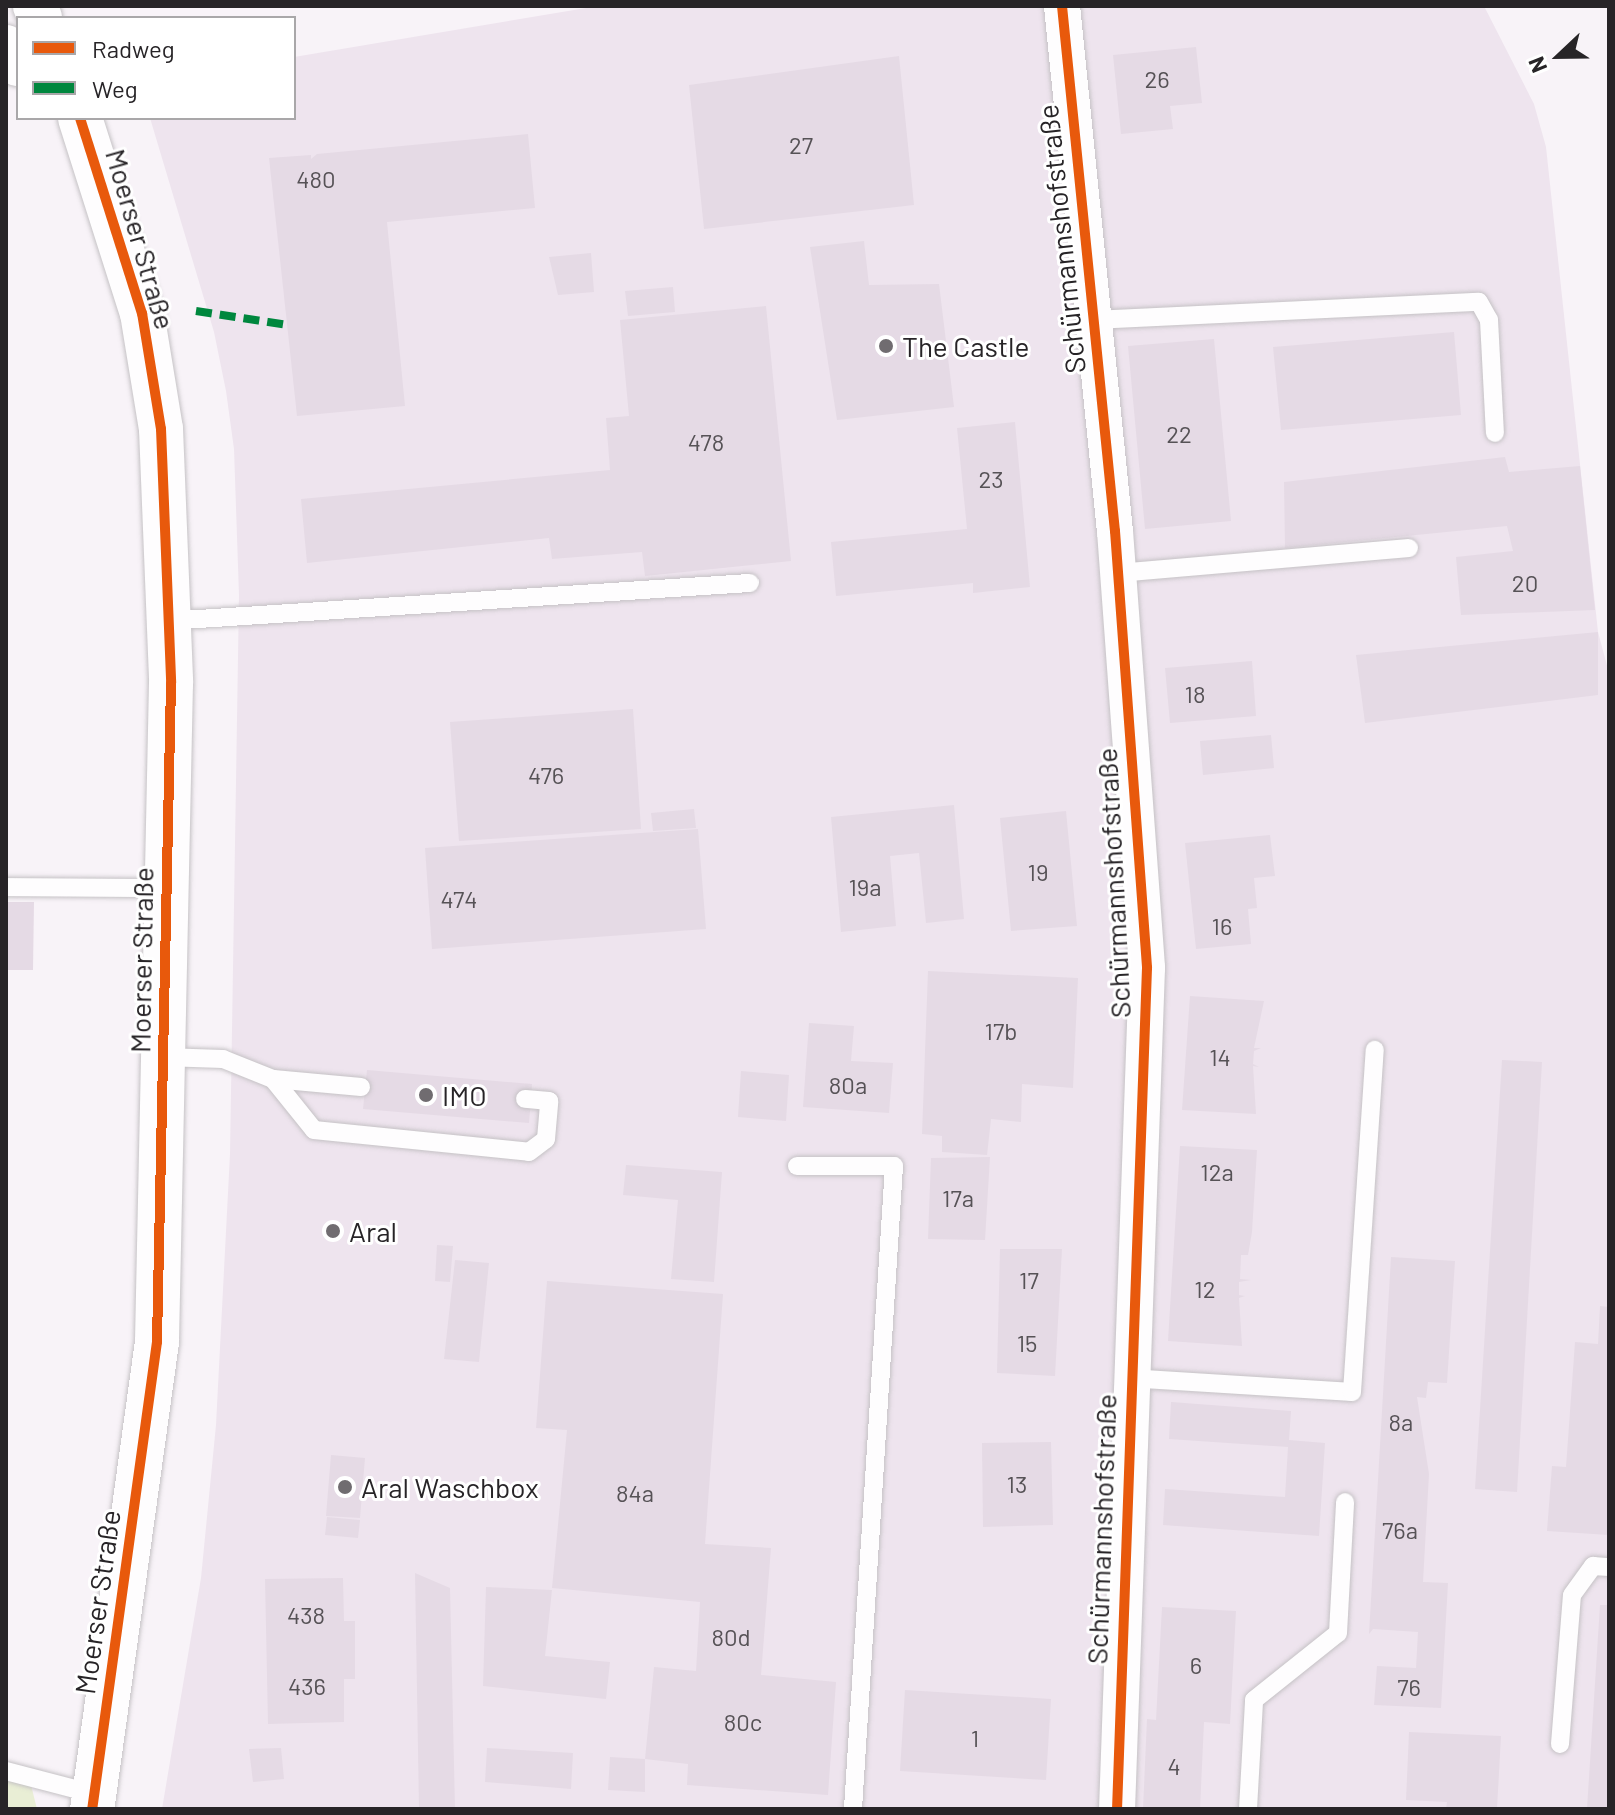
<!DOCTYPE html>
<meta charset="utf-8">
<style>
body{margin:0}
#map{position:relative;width:1615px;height:1815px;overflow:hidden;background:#f8f3f8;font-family:Barlow,sans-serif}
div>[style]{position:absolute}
.built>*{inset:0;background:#eee4ee}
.green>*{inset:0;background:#e9eed5}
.building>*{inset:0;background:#e5dae5}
.roads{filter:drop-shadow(0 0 2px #c5c2c5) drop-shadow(0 0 2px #c5c2c5)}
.service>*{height:18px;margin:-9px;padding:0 9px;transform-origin:9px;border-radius:9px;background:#fefdfe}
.minor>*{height:36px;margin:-18px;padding:0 18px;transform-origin:18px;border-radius:18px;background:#fefdfe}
.tertiary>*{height:44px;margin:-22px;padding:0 22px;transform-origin:22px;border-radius:22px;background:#fefdfe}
.quiet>*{height:8px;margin-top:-4px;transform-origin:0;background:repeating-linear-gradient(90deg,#00873e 0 16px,transparent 0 24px)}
.cycleway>*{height:10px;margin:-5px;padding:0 5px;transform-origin:5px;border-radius:5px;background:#e8590c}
.dots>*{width:22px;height:22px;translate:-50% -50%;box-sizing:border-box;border:4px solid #fff;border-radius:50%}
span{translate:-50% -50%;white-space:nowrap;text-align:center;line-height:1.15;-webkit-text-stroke:6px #fff;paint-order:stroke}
.number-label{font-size:24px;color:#565256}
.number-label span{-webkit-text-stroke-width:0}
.street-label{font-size:28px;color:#272427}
.poi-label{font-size:28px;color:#272427}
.left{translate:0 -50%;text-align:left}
.frame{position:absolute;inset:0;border:8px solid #272427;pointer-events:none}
.legend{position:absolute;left:16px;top:16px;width:280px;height:104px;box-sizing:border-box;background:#fff;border:2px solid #a9a7a9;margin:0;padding:10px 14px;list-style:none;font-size:24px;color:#272427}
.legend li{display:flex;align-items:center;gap:16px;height:40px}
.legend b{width:40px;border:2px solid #a9a7a9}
.north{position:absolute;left:1519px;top:16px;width:80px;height:80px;-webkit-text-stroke:6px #fff;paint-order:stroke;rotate:248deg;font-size:22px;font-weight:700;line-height:32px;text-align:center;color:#272427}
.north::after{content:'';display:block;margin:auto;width:28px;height:36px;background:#272427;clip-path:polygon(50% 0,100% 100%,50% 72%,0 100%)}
</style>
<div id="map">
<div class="built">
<i style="clip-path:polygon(598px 6px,1484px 6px,1534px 104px,1546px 147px,1598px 632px,1609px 673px,1609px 1809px,162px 1809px,201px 1578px,216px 1425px,230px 1154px,239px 595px,234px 449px,226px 391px,214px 332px,150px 118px,294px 118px,294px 57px)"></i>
</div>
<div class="green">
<i style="clip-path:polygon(6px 1779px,31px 1785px,37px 1809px,6px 1809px)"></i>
</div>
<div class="building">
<i style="clip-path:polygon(1196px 47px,1202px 103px,1170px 106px,1173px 129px,1121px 134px,1113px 55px)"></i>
<i style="clip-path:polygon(899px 56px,914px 205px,704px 229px,689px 85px)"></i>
<i style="clip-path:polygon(528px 134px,535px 208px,387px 222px,405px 406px,297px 416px,269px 158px,311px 155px,311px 159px,317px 154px)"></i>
<i style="clip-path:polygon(864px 241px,869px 285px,939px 284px,954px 407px,837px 420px,810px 247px)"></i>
<i style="clip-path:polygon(591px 253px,594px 292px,558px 295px,549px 257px)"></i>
<i style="clip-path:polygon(673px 287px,675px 312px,628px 316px,625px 291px)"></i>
<i style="clip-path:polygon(766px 306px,791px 561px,645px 576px,642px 552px,552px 559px,549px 538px,307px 563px,301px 499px,610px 470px,606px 418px,629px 416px,620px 320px)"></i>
<i style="clip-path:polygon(1454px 332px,1461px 415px,1281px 430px,1273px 347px)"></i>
<i style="clip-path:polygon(1214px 339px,1231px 521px,1145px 529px,1128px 346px)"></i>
<i style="clip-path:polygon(1015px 422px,1030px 587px,973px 593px,973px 583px,836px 596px,831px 542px,967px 529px,957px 428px)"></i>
<i style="clip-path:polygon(1505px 457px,1509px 472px,1580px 466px,1595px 610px,1461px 615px,1456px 557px,1513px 551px,1507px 526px,1285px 548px,1284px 482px)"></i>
<i style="clip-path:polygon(1598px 632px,1598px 695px,1365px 723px,1356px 655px)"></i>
<i style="clip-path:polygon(1252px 661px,1256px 716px,1170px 723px,1165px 668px)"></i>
<i style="clip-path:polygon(633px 709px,641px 829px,459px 841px,450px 722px)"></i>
<i style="clip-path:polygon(1271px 735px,1274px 768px,1203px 775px,1200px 741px)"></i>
<i style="clip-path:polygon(954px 805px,964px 919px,926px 923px,919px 853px,890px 856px,896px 926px,841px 932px,831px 817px)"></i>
<i style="clip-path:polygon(694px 809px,696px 828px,653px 831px,651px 813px)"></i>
<i style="clip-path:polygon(1066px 811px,1077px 926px,1011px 931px,1000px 818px)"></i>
<i style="clip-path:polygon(698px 829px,706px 929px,432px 949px,425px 848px)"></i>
<i style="clip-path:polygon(1270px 835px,1275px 876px,1254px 878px,1257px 908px,1248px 909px,1251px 944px,1196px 949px,1185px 843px)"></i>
<i style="clip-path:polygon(6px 902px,34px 902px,33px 970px,6px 970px)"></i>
<i style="clip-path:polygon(928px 971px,1078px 978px,1073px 1088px,1022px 1084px,1021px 1122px,991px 1119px,987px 1155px,942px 1152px,942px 1136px,922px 1134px)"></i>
<i style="clip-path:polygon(1190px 996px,1264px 1001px,1254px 1048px,1261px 1048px,1254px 1051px,1253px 1064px,1259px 1067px,1253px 1066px,1256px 1114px,1182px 1110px)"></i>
<i style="clip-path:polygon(809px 1023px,854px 1026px,851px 1061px,893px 1063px,889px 1113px,803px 1107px)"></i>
<i style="clip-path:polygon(1502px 1060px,1542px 1062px,1517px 1492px,1475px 1489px)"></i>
<i style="clip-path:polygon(367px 1070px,532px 1084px,529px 1123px,363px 1109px)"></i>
<i style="clip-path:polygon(741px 1071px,789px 1075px,786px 1121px,738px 1117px)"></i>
<i style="clip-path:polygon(1180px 1146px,1257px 1150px,1252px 1232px,1248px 1255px,1241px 1255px,1240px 1279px,1251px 1280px,1239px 1282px,1239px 1295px,1245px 1296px,1239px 1298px,1242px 1346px,1168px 1341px)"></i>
<i style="clip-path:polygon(990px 1157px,985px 1240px,928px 1239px,931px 1158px)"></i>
<i style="clip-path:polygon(626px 1165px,722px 1172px,714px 1282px,671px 1279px,678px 1200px,623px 1195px)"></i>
<i style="clip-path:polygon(437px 1245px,453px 1246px,450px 1282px,435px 1281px)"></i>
<i style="clip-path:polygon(1000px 1249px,1062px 1249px,1055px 1376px,997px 1373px)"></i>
<i style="clip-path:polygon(1391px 1257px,1455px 1261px,1447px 1383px,1428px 1382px,1426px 1398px,1417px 1397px,1429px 1474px,1423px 1582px,1448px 1583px,1441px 1708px,1374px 1705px,1377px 1666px,1416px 1668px,1418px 1632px,1373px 1629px,1369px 1634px)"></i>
<i style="clip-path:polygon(455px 1260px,489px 1263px,479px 1362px,444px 1359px)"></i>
<i style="clip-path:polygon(547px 1281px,723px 1294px,705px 1544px,771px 1548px,761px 1675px,836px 1682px,828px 1795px,687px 1785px,688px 1764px,645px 1759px,645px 1792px,608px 1790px,610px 1757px,645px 1759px,654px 1667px,696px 1671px,700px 1602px,552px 1588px,567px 1430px,536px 1428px)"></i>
<i style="clip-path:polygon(1600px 1306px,1609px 1307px,1609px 1535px,1547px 1531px,1552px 1466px,1566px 1467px,1575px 1342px,1598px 1344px)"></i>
<i style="clip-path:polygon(1171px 1402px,1291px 1411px,1289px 1440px,1325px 1443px,1319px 1536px,1163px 1525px,1165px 1489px,1285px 1497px,1288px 1447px,1169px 1439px)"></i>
<i style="clip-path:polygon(1051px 1442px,1053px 1525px,983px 1527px,982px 1443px)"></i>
<i style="clip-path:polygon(331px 1455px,365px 1458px,360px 1518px,326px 1516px)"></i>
<i style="clip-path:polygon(327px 1517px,360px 1520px,358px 1538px,325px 1535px)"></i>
<i style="clip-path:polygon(415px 1573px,450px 1588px,455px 1809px,419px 1809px)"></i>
<i style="clip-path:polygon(343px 1578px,344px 1621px,355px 1621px,355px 1679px,344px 1679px,344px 1722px,268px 1724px,265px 1579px)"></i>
<i style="clip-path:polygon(486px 1587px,552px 1590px,545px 1656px,610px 1662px,606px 1699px,483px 1686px)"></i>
<i style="clip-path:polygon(1600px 1605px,1609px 1605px,1609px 1809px,1587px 1809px)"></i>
<i style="clip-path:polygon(1162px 1607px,1236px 1611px,1230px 1724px,1204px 1722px,1200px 1809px,1143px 1809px,1147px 1719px,1156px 1720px)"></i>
<i style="clip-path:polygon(905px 1690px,1051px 1699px,1046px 1780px,900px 1771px)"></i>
<i style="clip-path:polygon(1409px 1732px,1501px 1736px,1497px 1809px,1446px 1809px,1447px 1802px,1406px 1800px)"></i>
<i style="clip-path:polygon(281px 1748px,284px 1779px,253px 1782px,249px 1749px)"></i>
<i style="clip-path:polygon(487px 1748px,573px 1753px,571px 1789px,485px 1782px)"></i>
</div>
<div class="roads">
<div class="service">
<i style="left:1093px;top:320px;width:386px;rotate:-2.7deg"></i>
<i style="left:1479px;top:302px;width:21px;rotate:61deg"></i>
<i style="left:1489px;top:320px;width:113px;rotate:87deg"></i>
<i style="left:1118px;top:573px;width:292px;rotate:-4.9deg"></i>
<i style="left:168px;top:621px;width:583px;rotate:-3.74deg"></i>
<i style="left:6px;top:887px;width:160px;rotate:0.4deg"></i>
<i style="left:163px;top:1057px;width:60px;rotate:1.9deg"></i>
<i style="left:223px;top:1059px;width:54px;rotate:21.8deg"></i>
<i style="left:361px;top:1087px;width:88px;rotate:-174.8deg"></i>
<i style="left:273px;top:1079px;width:65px;rotate:51.2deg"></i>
<i style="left:314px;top:1130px;width:216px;rotate:5.8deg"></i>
<i style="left:529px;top:1152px;width:21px;rotate:-37deg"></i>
<i style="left:546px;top:1139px;width:38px;rotate:-85deg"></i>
<i style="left:549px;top:1101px;width:24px;rotate:-175deg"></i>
<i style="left:797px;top:1166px;width:97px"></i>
<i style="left:894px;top:1166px;width:644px;rotate:93.65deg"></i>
<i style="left:1129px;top:1378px;width:223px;rotate:3.6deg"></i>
<i style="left:1352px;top:1392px;width:343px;rotate:-86.2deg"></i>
<i style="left:1560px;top:1744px;width:149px;rotate:-85.4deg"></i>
<i style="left:1572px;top:1595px;width:36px;rotate:-54deg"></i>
<i style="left:1593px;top:1566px;width:16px;rotate:4deg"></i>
<i style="left:6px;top:1771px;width:91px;rotate:14.6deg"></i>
<i style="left:1248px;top:1809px;width:109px;rotate:-86.8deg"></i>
<i style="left:1254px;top:1700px;width:107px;rotate:-38.6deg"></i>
<i style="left:1338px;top:1633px;width:131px;rotate:-86.9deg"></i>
</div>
<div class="minor">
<i style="left:1062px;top:6px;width:528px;rotate:84.24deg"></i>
<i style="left:1115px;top:531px;width:438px;rotate:85.8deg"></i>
<i style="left:1147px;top:968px;width:842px;rotate:92.04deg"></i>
</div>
<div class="tertiary">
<i style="left:35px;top:6px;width:13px;rotate:67deg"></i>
<i style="left:6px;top:47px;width:21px;rotate:55deg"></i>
<i style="left:80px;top:118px;width:205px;rotate:72.4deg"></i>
<i style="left:142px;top:313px;width:118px;rotate:80.7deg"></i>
<i style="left:161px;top:429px;width:254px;rotate:87.7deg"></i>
<i style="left:171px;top:683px;width:659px;rotate:91.22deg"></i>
<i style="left:157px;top:1342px;width:472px;rotate:97.9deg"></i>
</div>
</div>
<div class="quiet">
<i style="left:196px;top:311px;width:93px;rotate:8.7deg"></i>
</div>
<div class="cycleway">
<i style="left:1062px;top:6px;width:528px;rotate:84.24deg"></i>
<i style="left:1115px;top:531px;width:438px;rotate:85.8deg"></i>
<i style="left:1147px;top:968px;width:842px;rotate:92.04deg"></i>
<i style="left:80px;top:118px;width:205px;rotate:72.4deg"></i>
<i style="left:142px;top:313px;width:118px;rotate:80.7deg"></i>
<i style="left:161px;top:429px;width:254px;rotate:87.7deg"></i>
<i style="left:171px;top:683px;width:659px;rotate:91.22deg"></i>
<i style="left:157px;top:1342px;width:472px;rotate:97.9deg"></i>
</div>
<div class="dots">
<i style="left:886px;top:346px;background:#706c70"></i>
<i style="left:426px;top:1095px;background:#706c70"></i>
<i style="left:333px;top:1231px;background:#706c70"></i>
<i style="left:345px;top:1487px;background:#706c70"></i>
</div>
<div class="number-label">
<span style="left:1157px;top:79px">26</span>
<span style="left:801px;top:145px">27</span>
<span style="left:316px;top:179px">480</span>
<span style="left:1179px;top:434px">22</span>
<span style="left:706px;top:442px">478</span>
<span style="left:991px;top:479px">23</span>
<span style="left:1525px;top:583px">20</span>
<span style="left:1195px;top:694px">18</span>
<span style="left:546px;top:775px">476</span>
<span style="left:1038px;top:872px">19</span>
<span style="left:865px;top:887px">19a</span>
<span style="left:459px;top:899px">474</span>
<span style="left:1222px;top:926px">16</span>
<span style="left:1001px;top:1031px">17b</span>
<span style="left:1220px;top:1057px">14</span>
<span style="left:848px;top:1085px">80a</span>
<span style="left:1217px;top:1172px">12a</span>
<span style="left:958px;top:1198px">17a</span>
<span style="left:1029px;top:1280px">17</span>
<span style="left:1205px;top:1289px">12</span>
<span style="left:1027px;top:1343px">15</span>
<span style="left:1401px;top:1422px">8a</span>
<span style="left:1017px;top:1484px">13</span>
<span style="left:635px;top:1493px">84a</span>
<span style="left:1400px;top:1530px">76a</span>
<span style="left:306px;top:1615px">438</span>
<span style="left:731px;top:1637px">80d</span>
<span style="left:1196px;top:1665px">6</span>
<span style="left:307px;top:1686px">436</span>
<span style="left:1409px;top:1687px">76</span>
<span style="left:743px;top:1722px">80c</span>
<span style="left:975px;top:1738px">1</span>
<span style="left:1174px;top:1766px">4</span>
</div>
<div class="street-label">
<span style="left:141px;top:239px;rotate:74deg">Moerser Straße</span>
<span style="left:1061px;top:239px;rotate:-96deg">Schürmannshofstraße</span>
<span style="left:1113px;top:883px;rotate:-93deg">Schürmannshofstraße</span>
<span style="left:141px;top:960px;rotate:-89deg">Moerser Straße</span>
<span style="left:1101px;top:1529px;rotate:-88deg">Schürmannshofstraße</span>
<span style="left:97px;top:1602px;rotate:-82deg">Moerser Straße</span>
</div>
<div class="poi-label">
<span class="left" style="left:902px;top:346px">The Castle</span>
<span class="left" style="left:442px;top:1095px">IMO</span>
<span class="left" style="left:349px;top:1231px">Aral</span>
<span class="left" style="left:361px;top:1487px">Aral Waschbox</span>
</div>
<div class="frame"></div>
<ul class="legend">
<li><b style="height:10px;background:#e8590c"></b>Radweg</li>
<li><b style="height:10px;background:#00873e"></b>Weg</li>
</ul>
<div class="north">N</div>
</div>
